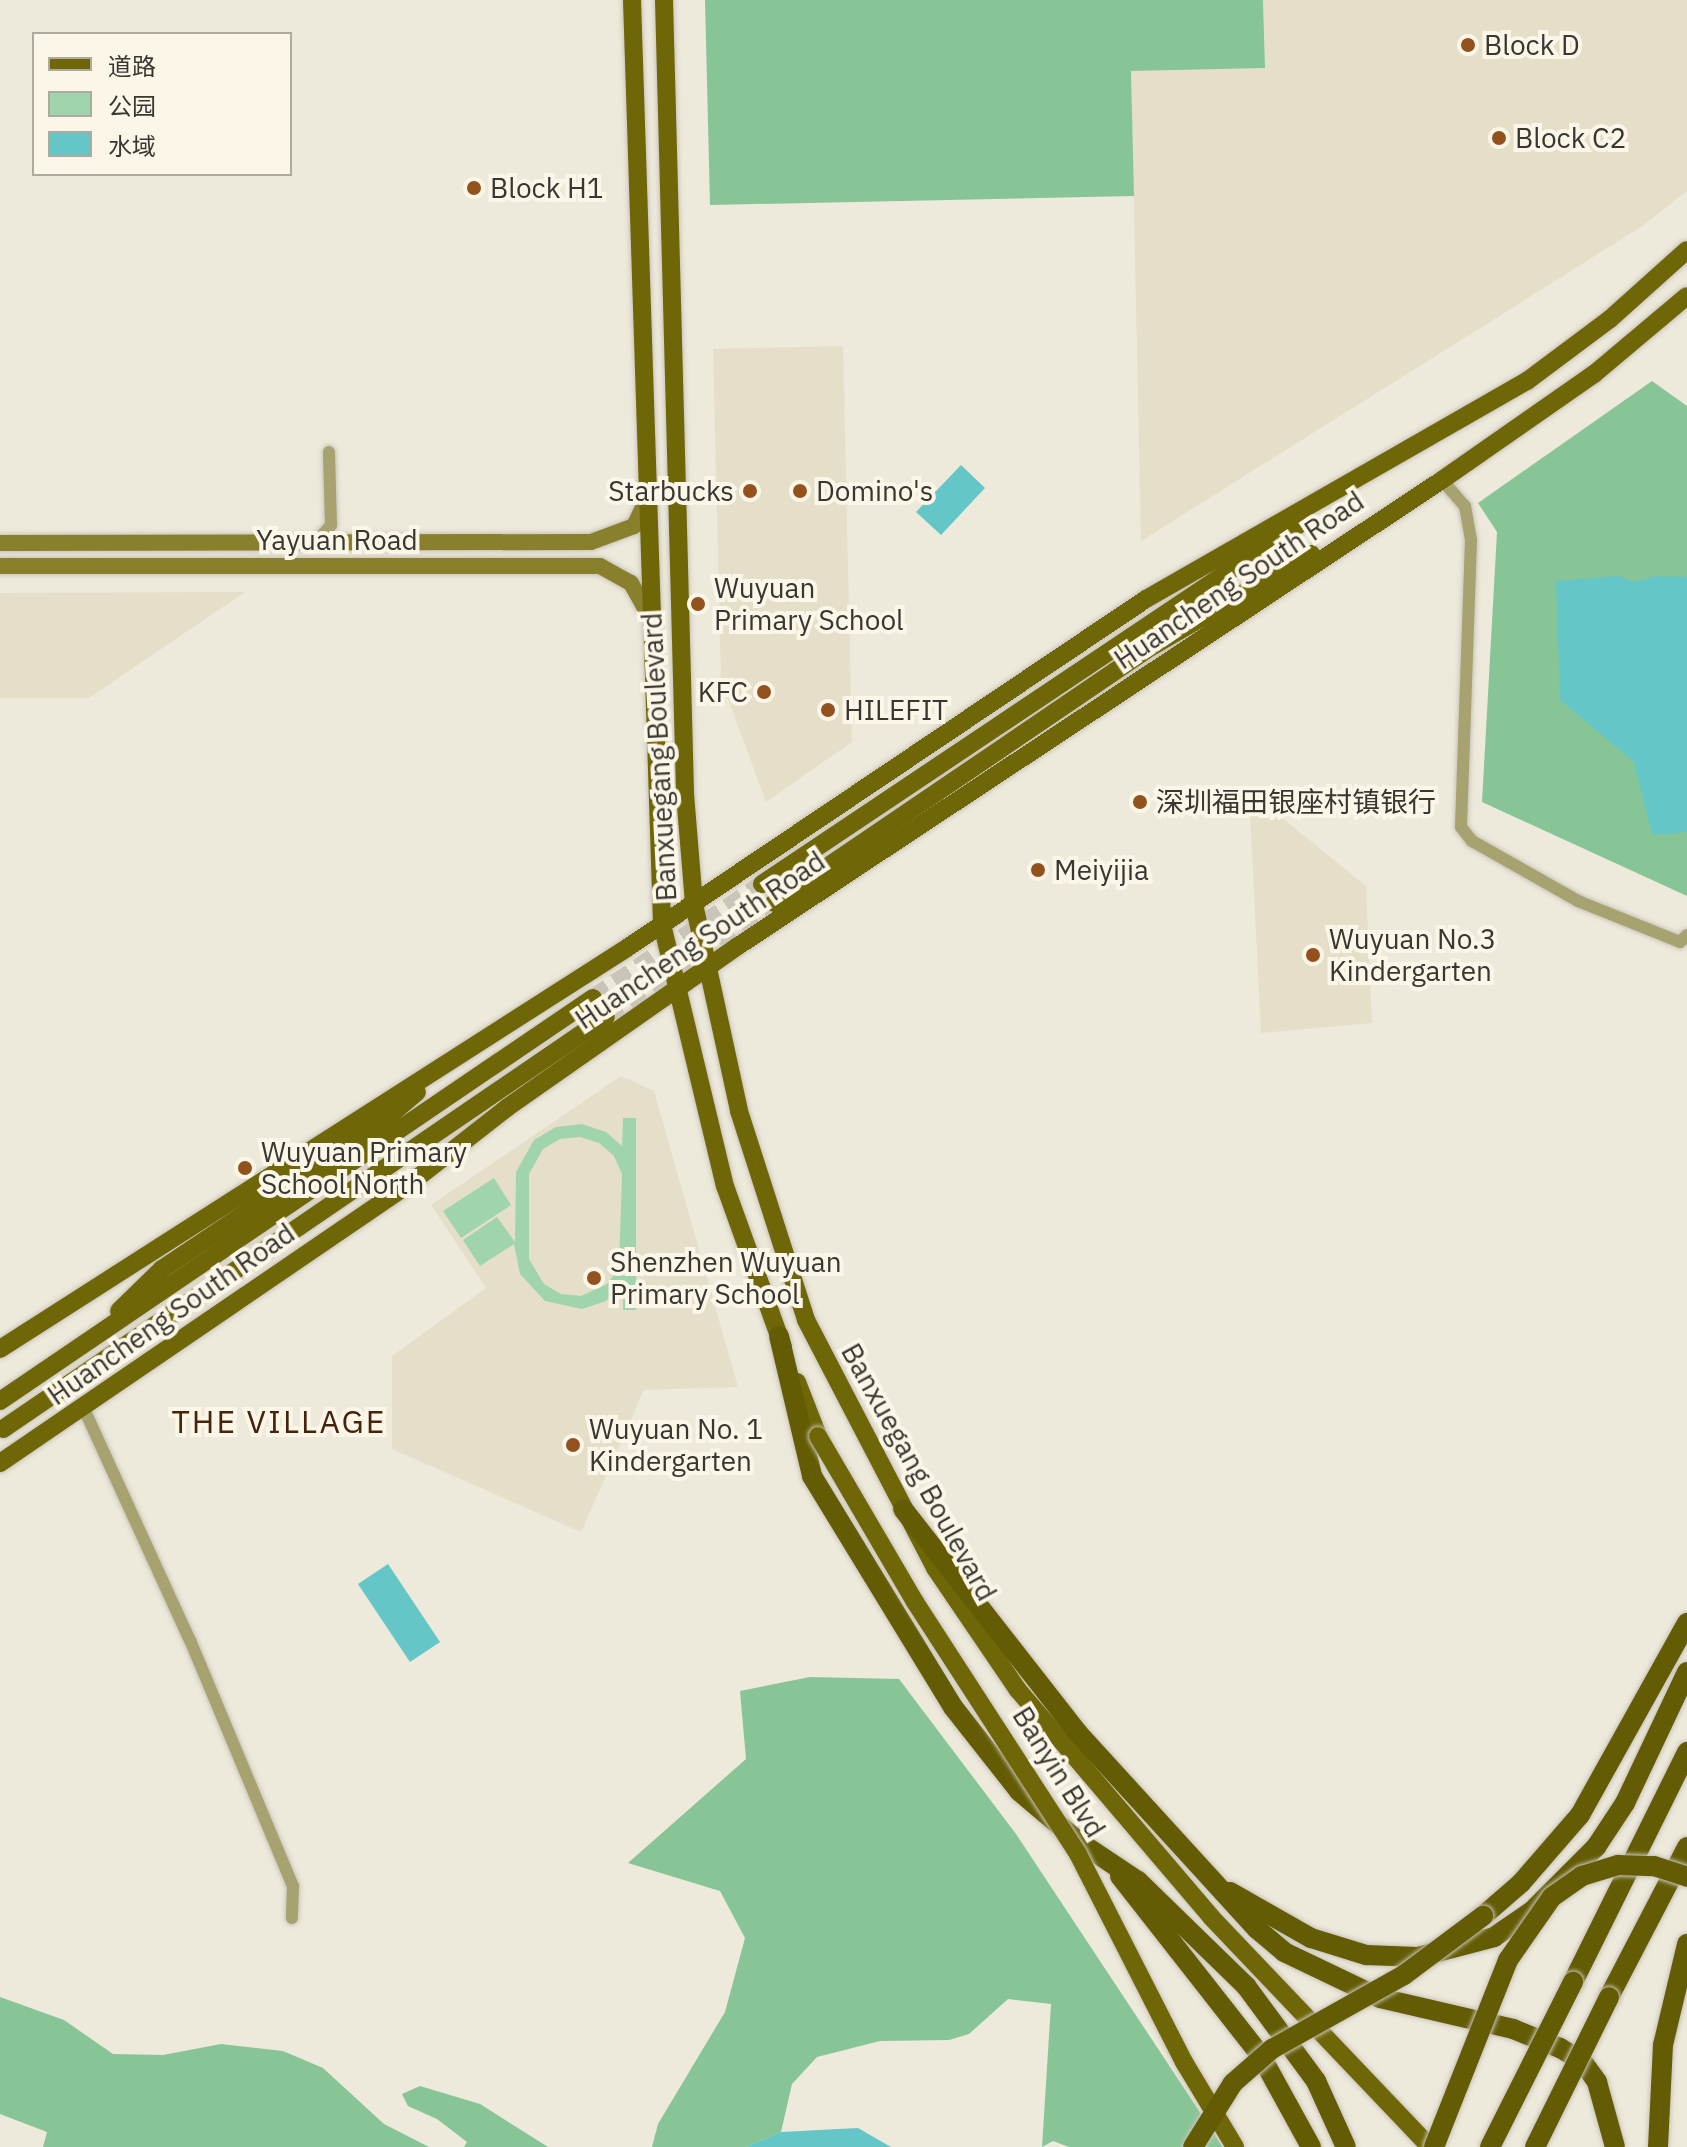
<!DOCTYPE html>
<meta charset="utf-8">
<style>
body{margin:0}
#map{position:relative;width:1687px;height:2147px;overflow:hidden;background:#ede9db;font-family:"IBM Plex Sans","Noto Sans SC",sans-serif}
div>[style]{position:absolute}
.built>*{inset:0;background:#e5dfca}
.green>*{inset:0;background:#a0d4ac}
.forest>*{inset:0;background:#87c596}
.water>*{inset:0;background:#64c6c7}
.primary-tunnel>*{height:18px;margin-top:-9px;transform-origin:0;background:repeating-linear-gradient(90deg,#c9c5b9 0 18px,transparent 0 27px)}
.roads{filter:drop-shadow(0 0 2px #c9c5b9) drop-shadow(0 0 2px #c9c5b9)}
.minor>*{height:12px;margin:-6px;padding:0 6px;transform-origin:6px;border-radius:6px;background:#a7a370}
.secondary>*{height:16px;margin:-8px;padding:0 8px;transform-origin:8px;border-radius:8px;background:#88802d}
.primary>*{height:18px;margin:-9px;padding:0 9px;transform-origin:9px;border-radius:9px;background:#6f6608}
.trunk>*{height:20px;margin:-10px;padding:0 10px;transform-origin:10px;border-radius:10px;background:#645c04}
.bridges{filter:drop-shadow(0 0 2px #c9c5b9) drop-shadow(0 0 2px #c9c5b9)}
.primary-bridge>*{height:18px;margin:-9px;padding:0 9px;transform-origin:9px;border-radius:9px;background:#6f6608}
.trunk-bridge>*{height:20px;margin:-10px;padding:0 10px;transform-origin:10px;border-radius:10px;background:#645c04}
.dots>*{width:22px;height:22px;translate:-50% -50%;box-sizing:border-box;border:4px solid #fbf6e8;border-radius:50%}
span{translate:-50% -50%;white-space:nowrap;text-align:center;line-height:1.15;-webkit-text-stroke:8px #fbf6e8;paint-order:stroke}
.poi-label{font-size:28px;color:#393732}
.left{translate:0 -50%;text-align:left}
.right{translate:-100% -50%;text-align:right}
.street-label{font-size:28px;color:#393732}
.quarter-label{font-size:32px;color:#44250c;letter-spacing:2px}
.legend{position:absolute;left:32px;top:32px;width:260px;height:144px;box-sizing:border-box;background:#fbf6e8;border:2px solid #adaa9f;margin:0;padding:10px 14px;list-style:none;font-size:24px;color:#393732}
.legend li{display:flex;align-items:center;gap:16px;height:40px}
.legend b{width:40px;border:2px solid #adaa9f}
</style>
<div id="map">
<div class="built">
<i style="clip-path:polygon(1263px 0,1687px 0,1687px 191px,1641px 227px,1141px 541px,1131px 71px,1265px 68px)"></i>
<i style="clip-path:polygon(843px 346px,852px 742px,766px 802px,721px 680px,713px 349px)"></i>
<i style="clip-path:polygon(245px 592px,89px 698px,0 698px,0 593px)"></i>
<i style="clip-path:polygon(1249px 791px,1366px 886px,1372px 1023px,1261px 1033px)"></i>
<i style="clip-path:polygon(621px 1076px,654px 1091px,738px 1387px,644px 1390px,581px 1532px,392px 1449px,392px 1356px,486px 1288px,431px 1205px)"></i>
</div>
<div class="green">
<i style="clip-path:polygon(evenodd,623px 1118px,636px 1118px,636px 1310px,623px 1310px,623px 1287px,606px 1301px,582px 1309px,545px 1301px,520px 1274px,514px 1244px,480px 1266px,463px 1240px,497px 1217px,515px 1242px,516px 1172px,534px 1140px,556px 1127px,582px 1124px,606px 1132px,622px 1146px,623px 1118px,560px 1139px,580px 1137px,599px 1143px,614px 1156px,622px 1174px,619px 1268px,607px 1284px,581px 1296px,561px 1294px,544px 1284px,529px 1259px,529px 1174px,543px 1149px,560px 1139px)"></i>
<i style="clip-path:polygon(494px 1178px,511px 1205px,461px 1238px,443px 1211px)"></i>
</div>
<div class="forest">
<i style="clip-path:polygon(705px 0,1263px 0,1265px 68px,1131px 71px,1134px 196px,710px 205px)"></i>
<i style="clip-path:polygon(1652px 381px,1687px 406px,1687px 896px,1482px 802px,1497px 532px,1478px 503px)"></i>
<i style="clip-path:polygon(810px 1677px,899px 1679px,1016px 1834px,1223px 2147px,1069px 2147px,1053px 2141px,1042px 2147px,1051px 2004px,1008px 1999px,969px 2034px,949px 2040px,880px 2041px,817px 2057px,792px 2084px,781px 2132px,746px 2147px,652px 2147px,658px 2124px,725px 2012px,745px 1938px,720px 1891px,628px 1863px,746px 1759px,740px 1691px)"></i>
<i style="clip-path:polygon(0 1997px,64px 2020px,113px 2054px,163px 2055px,221px 2044px,283px 2051px,323px 2068px,384px 2124px,429px 2147px,43px 2147px,47px 2132px,0 2114px)"></i>
<i style="clip-path:polygon(420px 2086px,480px 2104px,548px 2147px,464px 2147px,467px 2142px,437px 2119px,408px 2106px,402px 2094px)"></i>
</div>
<div class="water">
<i style="clip-path:polygon(961px 465px,985px 488px,941px 535px,916px 512px)"></i>
<i style="clip-path:polygon(1619px 576px,1633px 582px,1656px 576px,1687px 577px,1687px 831px,1674px 834px,1652px 834px,1634px 762px,1560px 700px,1556px 581px)"></i>
<i style="clip-path:polygon(388px 1564px,440px 1642px,410px 1662px,358px 1584px)"></i>
<i style="clip-path:polygon(858px 2128px,891px 2147px,746px 2147px,781px 2132px)"></i>
</div>
<div class="primary-tunnel">
<i style="left:593px;top:998px;width:204px;rotate:-34deg"></i>
<i style="left:606px;top:1017px;width:203px;rotate:-34.2deg"></i>
</div>
<div class="roads">
<div class="minor">
<i style="left:1442px;top:480px;width:35px;rotate:49deg"></i>
<i style="left:1465px;top:506px;width:35px;rotate:80deg"></i>
<i style="left:1471px;top:540px;width:287px;rotate:92deg"></i>
<i style="left:1461px;top:827px;width:18px;rotate:52deg"></i>
<i style="left:1472px;top:841px;width:122px;rotate:29.5deg"></i>
<i style="left:1578px;top:901px;width:110px;rotate:21.9deg"></i>
<i style="left:1680px;top:942px;width:10px;rotate:-45deg"></i>
<i style="left:315px;top:543px;width:24px;rotate:-48deg"></i>
<i style="left:331px;top:525px;width:73px;rotate:-91.6deg"></i>
<i style="left:84px;top:1409px;width:254px;rotate:65.4deg"></i>
<i style="left:190px;top:1640px;width:267px;rotate:67.3deg"></i>
<i style="left:293px;top:1886px;width:32px;rotate:92deg"></i>
</div>
<div class="secondary">
<i style="left:0;top:543px;width:591px;rotate:-0.1deg"></i>
<i style="left:591px;top:542px;width:46px;rotate:-20.4deg"></i>
<i style="left:634px;top:526px;width:28px;rotate:-64deg"></i>
<i style="left:0;top:566px;width:600px"></i>
<i style="left:600px;top:566px;width:35px;rotate:29deg"></i>
<i style="left:631px;top:583px;width:37px;rotate:61deg"></i>
</div>
<div class="primary">
<i style="left:632px;top:0;width:924px;rotate:88.14deg"></i>
<i style="left:662px;top:924px;width:269px;rotate:76.5deg"></i>
<i style="left:725px;top:1186px;width:171px;rotate:70.2deg"></i>
<i style="left:664px;top:0;width:794px;rotate:88.48deg"></i>
<i style="left:685px;top:794px;width:110px;rotate:85.3deg"></i>
<i style="left:694px;top:904px;width:212px;rotate:77.7deg"></i>
<i style="left:739px;top:1111px;width:219px;rotate:72.2deg"></i>
<i style="left:806px;top:1320px;width:280px;rotate:62.5deg"></i>
<i style="left:935px;top:1568px;width:148px;rotate:55.8deg"></i>
<i style="left:1018px;top:1690px;width:299px;rotate:49.6deg"></i>
<i style="left:1212px;top:1918px;width:316px;rotate:46.4deg"></i>
<i style="left:762px;top:884px;width:652px;rotate:-33.81deg"></i>
<i style="left:774px;top:903px;width:450px;rotate:-34.2deg"></i>
<i style="left:1146px;top:650px;width:191px;rotate:-30.2deg"></i>
<i style="left:119px;top:1311px;width:60px;rotate:-44.3deg"></i>
<i style="left:162px;top:1269px;width:265px;rotate:-33.8deg"></i>
<i style="left:382px;top:1122px;width:46px;rotate:-40.6deg"></i>
<i style="left:0;top:1349px;width:744px;rotate:-32.6deg"></i>
<i style="left:627px;top:948px;width:625px;rotate:-33.92deg"></i>
<i style="left:1146px;top:599px;width:439px;rotate:-29.8deg"></i>
<i style="left:1527px;top:381px;width:104px;rotate:-36.8deg"></i>
<i style="left:1610px;top:319px;width:103px;rotate:-41.9deg"></i>
<i style="left:797px;top:1382px;width:58px;rotate:68.7deg"></i>
<i style="left:0;top:1401px;width:717px;rotate:-34.2deg"></i>
<i style="left:3px;top:1429px;width:730px;rotate:-34.34deg"></i>
<i style="left:0;top:1463px;width:499px;rotate:-34.3deg"></i>
<i style="left:412px;top:1182px;width:122px;rotate:-38deg"></i>
<i style="left:508px;top:1107px;width:281px;rotate:-35deg"></i>
<i style="left:738px;top:946px;width:844px;rotate:-33.5deg"></i>
<i style="left:1442px;top:480px;width:185px;rotate:-34.9deg"></i>
<i style="left:1594px;top:374px;width:121px;rotate:-40deg"></i>
</div>
<div class="trunk">
<i style="left:779px;top:1336px;width:144px;rotate:76.7deg"></i>
<i style="left:812px;top:1476px;width:271px;rotate:58.6deg"></i>
<i style="left:953px;top:1707px;width:107px;rotate:51.8deg"></i>
<i style="left:1019px;top:1791px;width:77px;rotate:40.3deg"></i>
<i style="left:1078px;top:1841px;width:72px;rotate:33.7deg"></i>
<i style="left:1138px;top:1881px;width:151px;rotate:44.2deg"></i>
<i style="left:1246px;top:1986px;width:118px;rotate:53.6deg"></i>
<i style="left:1316px;top:2081px;width:72px;rotate:65.6deg"></i>
<i style="left:903px;top:1509px;width:283px;rotate:52deg"></i>
<i style="left:1077px;top:1732px;width:267px;rotate:47.6deg"></i>
<i style="left:1257px;top:1929px;width:35px;rotate:40deg"></i>
<i style="left:1284px;top:1952px;width:106px;rotate:25.6deg"></i>
<i style="left:1380px;top:1998px;width:137px;rotate:13.1deg"></i>
<i style="left:1513px;top:2029px;width:51px;rotate:22deg"></i>
<i style="left:1560px;top:2048px;width:26px;rotate:31deg"></i>
<i style="left:1582px;top:2061px;width:26px;rotate:54deg"></i>
<i style="left:1597px;top:2082px;width:67px;rotate:74.5deg"></i>
<i style="left:1120px;top:1876px;width:229px;rotate:51.9deg"></i>
<i style="left:1261px;top:2056px;width:104px;rotate:61.2deg"></i>
<i style="left:1230px;top:1892px;width:93px;rotate:29.6deg"></i>
<i style="left:1311px;top:1938px;width:58px;rotate:17.2deg"></i>
<i style="left:1366px;top:1955px;width:52px;rotate:2.2deg"></i>
<i style="left:1418px;top:1957px;width:79px;rotate:-14.7deg"></i>
<i style="left:1494px;top:1937px;width:46px;rotate:-34.4deg"></i>
<i style="left:1532px;top:1911px;width:91px;rotate:-45deg"></i>
<i style="left:1596px;top:1847px;width:53px;rotate:-56.6deg"></i>
<i style="left:1625px;top:1803px;width:145px;rotate:-64.7deg"></i>
<i style="left:1483px;top:1916px;width:50px;rotate:-41deg"></i>
<i style="left:1521px;top:1883px;width:90px;rotate:-49.1deg"></i>
<i style="left:1580px;top:1815px;width:220px;rotate:-60.9deg"></i>
<i style="left:1573px;top:1982px;width:257px;rotate:-63.6deg"></i>
<i style="left:1609px;top:1997px;width:169px;rotate:-62.5deg"></i>
<i style="left:1658px;top:2147px;width:102px;rotate:-87.2deg"></i>
<i style="left:1663px;top:2045px;width:104px;rotate:-76.6deg"></i>
</div>
</div>
<div class="bridges">
<div class="primary-bridge">
<i style="left:818px;top:1436px;width:192px;rotate:59.7deg"></i>
<i style="left:915px;top:1602px;width:300px;rotate:57.1deg"></i>
<i style="left:1078px;top:1854px;width:233px;rotate:63deg"></i>
<i style="left:1184px;top:2062px;width:99px;rotate:59deg"></i>
</div>
<div class="trunk-bridge">
<i style="left:1193px;top:2147px;width:75px;rotate:-58deg"></i>
<i style="left:1233px;top:2083px;width:52px;rotate:-41.1deg"></i>
<i style="left:1272px;top:2049px;width:151px;rotate:-29.3deg"></i>
<i style="left:1404px;top:1975px;width:99px;rotate:-36.8deg"></i>
<i style="left:1434px;top:2147px;width:201px;rotate:-68.4deg"></i>
<i style="left:1508px;top:1960px;width:77px;rotate:-55.1deg"></i>
<i style="left:1552px;top:1897px;width:37px;rotate:-35deg"></i>
<i style="left:1582px;top:1876px;width:38px;rotate:-17deg"></i>
<i style="left:1618px;top:1865px;width:36px;rotate:2deg"></i>
<i style="left:1654px;top:1866px;width:35px;rotate:18deg"></i>
<i style="left:1490px;top:2147px;width:185px;rotate:-63.3deg"></i>
<i style="left:1535px;top:2147px;width:167px;rotate:-63.7deg"></i>
</div>
</div>
<div class="dots">
<i style="left:1468px;top:45px;background:#93521d"></i>
<i style="left:1499px;top:138px;background:#93521d"></i>
<i style="left:474px;top:188px;background:#93521d"></i>
<i style="left:750px;top:491px;background:#93521d"></i>
<i style="left:800px;top:491px;background:#93521d"></i>
<i style="left:698px;top:604px;background:#93521d"></i>
<i style="left:764px;top:692px;background:#93521d"></i>
<i style="left:828px;top:710px;background:#93521d"></i>
<i style="left:1140px;top:802px;background:#93521d"></i>
<i style="left:1038px;top:870px;background:#93521d"></i>
<i style="left:1313px;top:955px;background:#93521d"></i>
<i style="left:245px;top:1168px;background:#93521d"></i>
<i style="left:594px;top:1278px;background:#93521d"></i>
<i style="left:573px;top:1445px;background:#93521d"></i>
</div>
<div class="poi-label">
<span class="left" style="left:1484px;top:45px">Block D</span>
<span class="left" style="left:1515px;top:138px">Block C2</span>
<span class="left" style="left:490px;top:188px">Block H1</span>
<span class="right" style="left:734px;top:491px">Starbucks</span>
<span class="left" style="left:816px;top:491px">Domino's</span>
<span class="left" style="left:714px;top:604px">Wuyuan<br>Primary School</span>
<span class="right" style="left:748px;top:692px">KFC</span>
<span class="left" style="left:844px;top:710px">HILEFIT</span>
<span class="left" style="left:1156px;top:802px">深圳福田银座村镇银行</span>
<span class="left" style="left:1054px;top:870px">Meiyijia</span>
<span class="left" style="left:1329px;top:955px">Wuyuan No.3<br>Kindergarten</span>
<span class="left" style="left:261px;top:1168px">Wuyuan Primary<br>School North</span>
<span class="left" style="left:610px;top:1278px">Shenzhen Wuyuan<br>Primary School</span>
<span class="left" style="left:589px;top:1445px">Wuyuan No. 1<br>Kindergarten</span>
</div>
<div class="street-label">
<span style="left:337px;top:540px">Yayuan Road</span>
<span style="left:1239px;top:580px;rotate:-34deg">Huancheng South Road</span>
<span style="left:659px;top:757px;rotate:-93deg">Banxuegang Boulevard</span>
<span style="left:700px;top:940px;rotate:-34deg">Huancheng South Road</span>
<span style="left:171px;top:1314px;rotate:-35deg">Huancheng South Road</span>
<span style="left:919px;top:1472px;rotate:61deg">Banxuegang Boulevard</span>
<span style="left:1059px;top:1772px;rotate:58deg">Banyin Blvd</span>
</div>
<div class="quarter-label">
<span style="left:279px;top:1421px">THE VILLAGE</span>
</div>
<ul class="legend">
<li><b style="height:10px;background:#6f6608"></b>道路</li>
<li><b style="height:22px;background:#a0d4ac"></b>公园</li>
<li><b style="height:22px;background:#64c6c7"></b>水域</li>
</ul>
</div>
